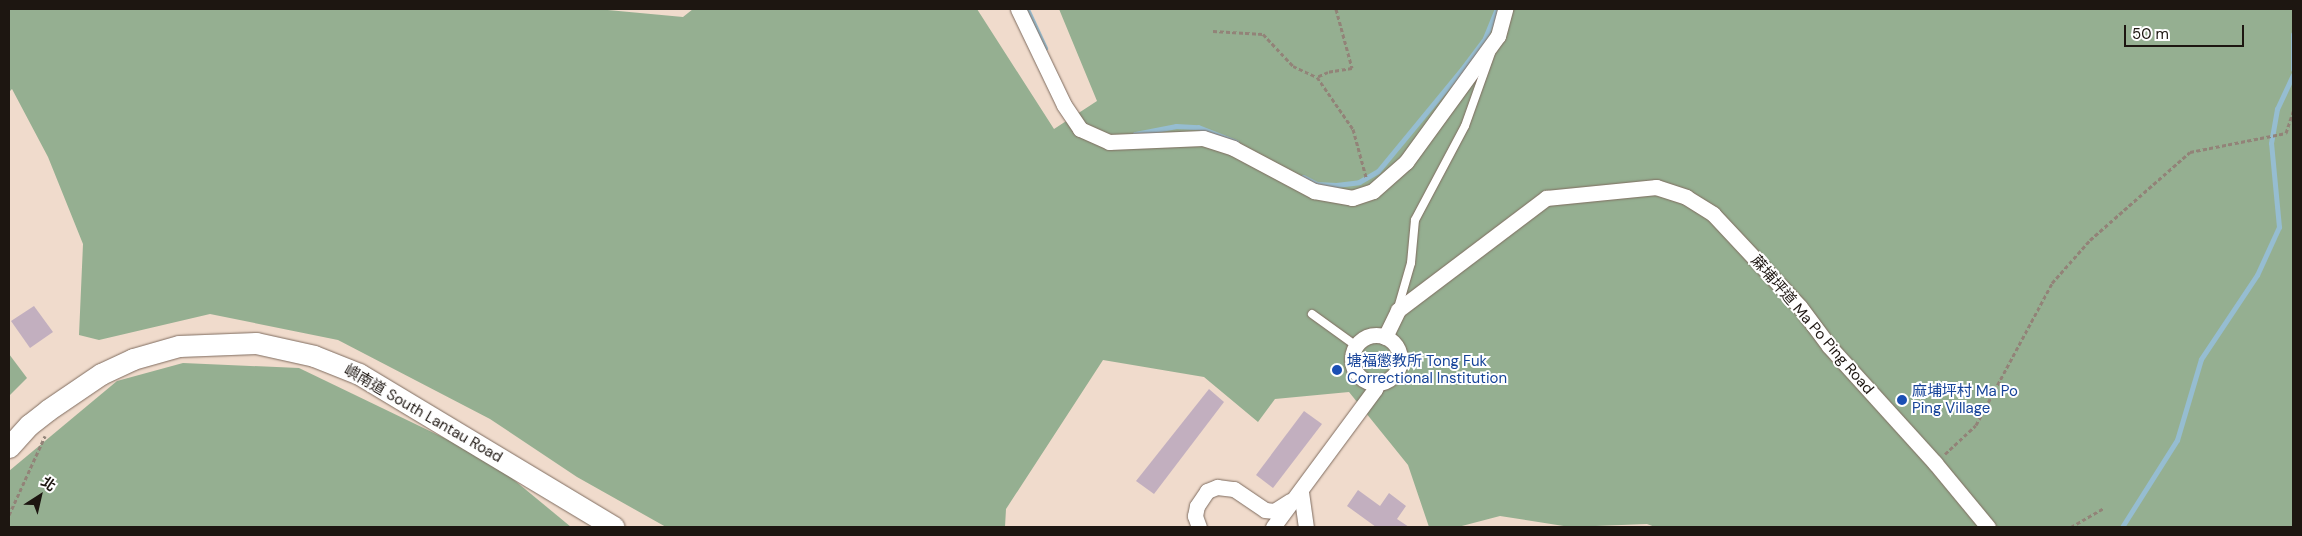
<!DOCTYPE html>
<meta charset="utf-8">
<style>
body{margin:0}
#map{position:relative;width:2302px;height:536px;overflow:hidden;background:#f0dbcc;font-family:"DM Sans","Noto Sans TC",sans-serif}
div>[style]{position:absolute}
.forest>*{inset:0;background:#95af91}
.stream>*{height:5px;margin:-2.5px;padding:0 2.5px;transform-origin:2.5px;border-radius:2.5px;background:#96bdd1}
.building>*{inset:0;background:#c2afbf}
.path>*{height:3px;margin-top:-1.5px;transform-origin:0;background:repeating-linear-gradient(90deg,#928378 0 4px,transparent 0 6.5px)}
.roads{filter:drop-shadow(0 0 1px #7f6c5f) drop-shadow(0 0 1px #7f6c5f)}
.service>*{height:8px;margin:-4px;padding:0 4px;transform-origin:4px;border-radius:4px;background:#fff}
.minor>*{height:15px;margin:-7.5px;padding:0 7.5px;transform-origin:7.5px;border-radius:7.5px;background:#fff}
.minor>.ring{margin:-7.5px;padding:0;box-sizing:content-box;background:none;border:15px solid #fff;border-radius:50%}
.secondary>*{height:21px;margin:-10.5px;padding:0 10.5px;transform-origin:10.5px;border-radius:10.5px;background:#fff}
.dots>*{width:14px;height:14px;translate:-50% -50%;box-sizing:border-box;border:2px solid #fff;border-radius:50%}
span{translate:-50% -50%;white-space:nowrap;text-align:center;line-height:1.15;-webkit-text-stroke:4px #fff;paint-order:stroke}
.street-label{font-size:15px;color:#1d1611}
.transit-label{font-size:15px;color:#164399}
.left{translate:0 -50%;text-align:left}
.frame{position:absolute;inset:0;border:10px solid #1d1611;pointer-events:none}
.north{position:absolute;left:15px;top:471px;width:50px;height:50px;-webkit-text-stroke:4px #fff;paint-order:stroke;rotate:35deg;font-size:14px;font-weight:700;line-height:20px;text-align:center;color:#1d1611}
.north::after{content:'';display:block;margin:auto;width:18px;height:22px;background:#1d1611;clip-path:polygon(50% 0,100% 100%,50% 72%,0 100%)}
.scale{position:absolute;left:2124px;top:25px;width:120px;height:22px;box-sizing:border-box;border:2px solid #1d1611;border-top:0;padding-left:6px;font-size:15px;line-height:18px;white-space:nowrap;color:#1d1611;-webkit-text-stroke:4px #fff;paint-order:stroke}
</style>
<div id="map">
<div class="forest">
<i style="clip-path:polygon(9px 9px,597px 9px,683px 17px,693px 9px,977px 9px,1054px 129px,1097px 101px,1059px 9px,2293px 9px,2293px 527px,1655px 527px,1647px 524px,1570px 527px,1500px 516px,1458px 527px,1429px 527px,1408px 465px,1349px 392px,1275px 399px,1258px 422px,1204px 377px,1103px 360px,1006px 509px,1005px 527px,666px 527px,577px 477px,490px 419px,338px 340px,210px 314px,99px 340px,79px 335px,83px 244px,48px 157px,12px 89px,9px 92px)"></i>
<i style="clip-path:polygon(9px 354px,27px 378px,9px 396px)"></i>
<i style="clip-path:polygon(183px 363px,299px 368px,490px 460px,571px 527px,9px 527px,9px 471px,117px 381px)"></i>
</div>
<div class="stream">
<i style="left:1027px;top:9px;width:43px;rotate:65.2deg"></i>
<i style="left:2293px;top:34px;width:35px;rotate:90deg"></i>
<i style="left:1135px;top:134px;width:42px;rotate:-11deg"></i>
<i style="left:1176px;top:126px;width:22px;rotate:3deg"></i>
<i style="left:1198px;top:127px;width:41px;rotate:21.5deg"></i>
<i style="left:1303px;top:177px;width:16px;rotate:27deg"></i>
<i style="left:1317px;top:184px;width:19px;rotate:3deg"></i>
<i style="left:1336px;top:185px;width:23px;rotate:-7deg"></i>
<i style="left:1359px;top:182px;width:22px;rotate:-30deg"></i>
<i style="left:1378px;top:171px;width:132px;rotate:-50.5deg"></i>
<i style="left:1462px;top:69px;width:39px;rotate:-53deg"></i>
<i style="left:1485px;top:38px;width:31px;rotate:-68deg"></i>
<i style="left:2122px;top:527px;width:103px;rotate:-57.7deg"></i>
<i style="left:2177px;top:440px;width:84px;rotate:-73.5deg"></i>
<i style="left:2201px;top:359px;width:101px;rotate:-56.3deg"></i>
<i style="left:2257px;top:275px;width:53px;rotate:-65.4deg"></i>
<i style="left:2279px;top:227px;width:84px;rotate:-95.4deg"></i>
<i style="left:2271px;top:143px;width:35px;rotate:-80deg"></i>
<i style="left:2277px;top:109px;width:38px;rotate:-65deg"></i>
</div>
<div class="building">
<i style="clip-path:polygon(34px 306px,53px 332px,30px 348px,11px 321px)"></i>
<i style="clip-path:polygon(1209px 389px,1224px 402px,1154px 494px,1136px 481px)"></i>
<i style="clip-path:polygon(1304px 411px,1322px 424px,1273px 488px,1256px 475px)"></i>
<i style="clip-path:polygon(1358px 490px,1380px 506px,1389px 493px,1406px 506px,1397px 519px,1409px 527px,1376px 527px,1347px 506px)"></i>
</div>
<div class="path">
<i style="left:1336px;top:9px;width:61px;rotate:74.8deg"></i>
<i style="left:1352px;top:68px;width:24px;rotate:171deg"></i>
<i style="left:1328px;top:72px;width:12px;rotate:156deg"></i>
<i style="left:1317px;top:77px;width:63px;rotate:55.3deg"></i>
<i style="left:1353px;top:129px;width:50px;rotate:74.8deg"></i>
<i style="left:1213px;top:31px;width:50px;rotate:3.4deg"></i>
<i style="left:1263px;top:34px;width:44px;rotate:46.8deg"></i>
<i style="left:1293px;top:66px;width:26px;rotate:25deg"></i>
<i style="left:1945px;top:454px;width:42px;rotate:-43.1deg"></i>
<i style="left:1976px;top:425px;width:161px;rotate:-61.8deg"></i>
<i style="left:2052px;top:283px;width:57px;rotate:-48.5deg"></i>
<i style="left:2090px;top:240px;width:133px;rotate:-41.3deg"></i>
<i style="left:2190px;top:152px;width:98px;rotate:-11.2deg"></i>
<i style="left:2286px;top:133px;width:23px;rotate:-72deg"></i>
<i style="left:9px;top:515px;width:87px;rotate:-65.5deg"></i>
<i style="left:2071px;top:527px;width:38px;rotate:-30deg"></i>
</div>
<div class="roads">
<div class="service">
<i style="left:1398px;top:308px;width:47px;rotate:-73.9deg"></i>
<i style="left:1411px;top:263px;width:43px;rotate:-84.7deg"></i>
<i style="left:1415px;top:220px;width:106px;rotate:-62deg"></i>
<i style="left:1465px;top:126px;width:77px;rotate:-70.4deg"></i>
<i style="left:1312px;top:314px;width:53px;rotate:35.8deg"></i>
</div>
<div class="minor">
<i style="left:1018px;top:9px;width:106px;rotate:64.4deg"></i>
<i style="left:1064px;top:105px;width:29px;rotate:56deg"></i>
<i style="left:1080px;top:129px;width:32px;rotate:24deg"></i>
<i style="left:1109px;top:142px;width:94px;rotate:-2.4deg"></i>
<i style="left:1203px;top:138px;width:32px;rotate:18deg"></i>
<i style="left:1233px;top:148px;width:92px;rotate:28deg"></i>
<i style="left:1314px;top:191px;width:39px;rotate:10deg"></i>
<i style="left:1352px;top:198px;width:22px;rotate:-18deg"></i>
<i style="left:1373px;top:191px;width:44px;rotate:-41.3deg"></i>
<i style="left:1406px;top:162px;width:156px;rotate:-53.9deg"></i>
<i style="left:1498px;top:36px;width:28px;rotate:-75deg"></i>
<i class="ring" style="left:1352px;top:335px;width:33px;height:33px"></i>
<i style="left:1385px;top:337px;width:30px;rotate:-64deg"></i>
<i style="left:1398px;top:310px;width:186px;rotate:-37.1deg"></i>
<i style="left:1546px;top:198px;width:111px;rotate:-5.7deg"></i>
<i style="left:1656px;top:187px;width:32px;rotate:18deg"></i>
<i style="left:1686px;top:197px;width:32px;rotate:32deg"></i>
<i style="left:1713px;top:214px;width:127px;rotate:46.9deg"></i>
<i style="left:1800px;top:307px;width:49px;rotate:53.4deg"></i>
<i style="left:1829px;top:346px;width:158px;rotate:47.8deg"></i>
<i style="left:1935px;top:463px;width:83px;rotate:50.4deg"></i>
<i style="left:1301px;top:492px;width:35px;rotate:82deg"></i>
<i style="left:1199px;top:527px;width:12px;rotate:-110deg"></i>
<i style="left:1195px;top:516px;width:10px;rotate:-79deg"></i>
<i style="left:1197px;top:506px;width:18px;rotate:-56deg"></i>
<i style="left:1207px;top:491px;width:11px;rotate:-22deg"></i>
<i style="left:1217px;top:487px;width:17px;rotate:7deg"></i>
<i style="left:1234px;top:489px;width:37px;rotate:34deg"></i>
<i style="left:1265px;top:510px;width:9px;rotate:6deg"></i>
<i style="left:1274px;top:511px;width:19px;rotate:-32deg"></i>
<i style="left:1273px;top:527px;width:172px;rotate:-53.5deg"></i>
<i style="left:1375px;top:389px;width:6px;rotate:-99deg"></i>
</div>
<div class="secondary">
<i style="left:9px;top:447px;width:30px;rotate:-48deg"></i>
<i style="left:29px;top:425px;width:24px;rotate:-38deg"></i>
<i style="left:48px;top:410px;width:64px;rotate:-34.2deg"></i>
<i style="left:101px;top:374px;width:35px;rotate:-25deg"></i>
<i style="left:133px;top:359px;width:48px;rotate:-15.8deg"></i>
<i style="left:179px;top:346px;width:77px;rotate:-2.2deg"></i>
<i style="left:256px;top:343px;width:59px;rotate:12.6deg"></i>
<i style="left:314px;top:356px;width:48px;rotate:21.8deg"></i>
<i style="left:359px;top:374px;width:297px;rotate:31deg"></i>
</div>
</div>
<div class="dots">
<i style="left:1337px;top:370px;background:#1a4fb4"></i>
<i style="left:1902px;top:400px;background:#1a4fb4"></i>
</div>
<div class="street-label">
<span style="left:1812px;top:325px;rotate:49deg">蔴埔坪道 Ma Po Ping Road</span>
<span style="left:423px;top:414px;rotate:30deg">嶼南道 South Lantau Road</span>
</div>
<div class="transit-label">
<span class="left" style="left:1347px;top:370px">塘福懲教所 Tong Fuk<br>Correctional Institution</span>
<span class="left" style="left:1912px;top:400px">麻埔坪村 Ma Po<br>Ping Village</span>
</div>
<div class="frame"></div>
<div class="north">北</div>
<div class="scale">50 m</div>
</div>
